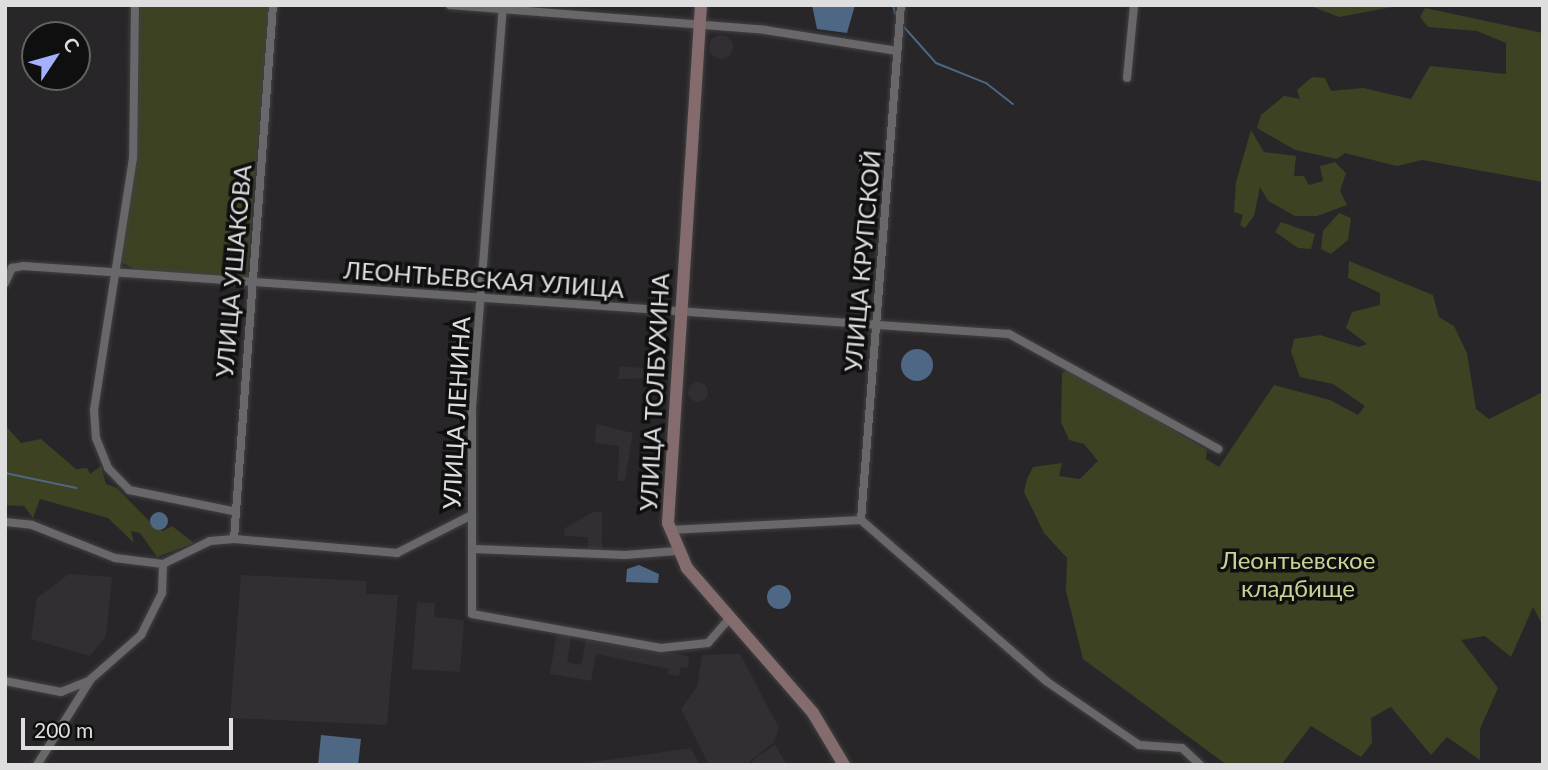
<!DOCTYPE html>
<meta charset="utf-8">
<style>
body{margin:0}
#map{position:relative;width:1548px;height:770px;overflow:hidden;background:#282628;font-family:Lato,sans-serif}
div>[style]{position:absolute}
.built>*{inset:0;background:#332e34}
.round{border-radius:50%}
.green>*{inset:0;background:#3d4223}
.water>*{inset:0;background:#4d6784}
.stream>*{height:2px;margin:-1px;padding:0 1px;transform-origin:1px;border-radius:1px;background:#4d6784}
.roads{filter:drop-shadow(0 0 2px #424142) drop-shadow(0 0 2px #424142)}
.minor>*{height:8px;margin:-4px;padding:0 4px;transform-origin:4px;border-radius:4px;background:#69676a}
.secondary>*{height:12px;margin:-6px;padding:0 6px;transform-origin:6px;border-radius:6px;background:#846c6e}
span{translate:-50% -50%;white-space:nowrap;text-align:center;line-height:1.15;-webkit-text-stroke:7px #100f10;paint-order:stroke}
.street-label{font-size:24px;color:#dfdedf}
.park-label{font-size:24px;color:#c8d493}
.frame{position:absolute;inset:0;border:7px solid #dfdedf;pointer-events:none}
.north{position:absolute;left:21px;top:21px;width:70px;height:70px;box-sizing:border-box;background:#100f10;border:2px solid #636263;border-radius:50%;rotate:54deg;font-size:19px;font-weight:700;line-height:28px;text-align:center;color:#dfdedf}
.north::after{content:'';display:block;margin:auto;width:24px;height:32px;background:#a5b1fc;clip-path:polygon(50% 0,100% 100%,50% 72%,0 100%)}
.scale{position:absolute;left:21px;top:718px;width:212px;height:32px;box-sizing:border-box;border:4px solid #dfdedf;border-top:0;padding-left:9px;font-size:21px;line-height:24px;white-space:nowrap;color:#dfdedf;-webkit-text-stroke:5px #100f10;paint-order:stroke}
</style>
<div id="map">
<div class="built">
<i class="round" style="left:709px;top:35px;width:24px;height:24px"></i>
<i style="clip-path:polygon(620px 366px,654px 369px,653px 378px,618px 379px)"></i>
<i class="round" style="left:688px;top:382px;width:20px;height:20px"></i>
<i style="clip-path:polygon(596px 424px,633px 433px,625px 481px,618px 481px,619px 446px,595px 443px)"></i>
<i style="clip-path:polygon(593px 512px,602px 512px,602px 551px,588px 551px,588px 537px,564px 536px,565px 528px)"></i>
<i style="clip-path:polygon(69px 574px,112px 577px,106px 636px,90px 656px,31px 639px,37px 598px)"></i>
<i style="clip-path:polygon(241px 575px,366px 581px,366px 594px,398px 595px,387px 725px,230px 718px)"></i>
<i style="clip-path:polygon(417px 602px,435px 603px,434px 617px,464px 620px,460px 672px,412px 669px)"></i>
<i style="clip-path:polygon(557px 631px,572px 634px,567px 662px,581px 665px,586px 640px,689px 656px,688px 668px,681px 667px,679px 676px,668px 674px,669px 669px,596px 654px,591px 681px,550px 674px)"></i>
<i style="clip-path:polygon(740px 654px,779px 728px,774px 742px,745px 765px,709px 765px,681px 709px,697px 687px,702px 655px)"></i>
<i style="clip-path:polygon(775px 745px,787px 765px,750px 765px,756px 757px)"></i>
<i style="clip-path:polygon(691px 748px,699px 765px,572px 765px)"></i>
</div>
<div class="green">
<i style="clip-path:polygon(140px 5px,269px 5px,247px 278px,138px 271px,121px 262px,137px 157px)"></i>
<i style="clip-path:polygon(1308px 5px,1403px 5px,1339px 17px)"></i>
<i style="clip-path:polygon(1425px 8px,1543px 33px,1543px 182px,1422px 160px,1397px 166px,1345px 153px,1337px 159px,1295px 150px,1257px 128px,1261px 115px,1284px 96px,1300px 99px,1297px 90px,1312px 77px,1325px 78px,1331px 91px,1363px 88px,1411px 99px,1430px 66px,1506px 74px,1506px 43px,1477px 31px,1428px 27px,1420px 17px)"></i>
<i style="clip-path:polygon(1251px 130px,1264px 152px,1296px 156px,1294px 176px,1304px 176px,1309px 185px,1323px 181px,1320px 166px,1335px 162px,1346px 173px,1340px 191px,1347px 205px,1317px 216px,1295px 216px,1268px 201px,1260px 187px,1254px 216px,1245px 228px,1240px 225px,1243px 215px,1234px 212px,1236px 182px)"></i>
<i style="clip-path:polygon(1339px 213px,1351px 218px,1348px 240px,1331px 254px,1321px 249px,1323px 231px)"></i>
<i style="clip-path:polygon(1281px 222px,1315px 234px,1311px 249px,1298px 248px,1275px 232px)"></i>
<i style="clip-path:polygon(1349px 261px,1433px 295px,1439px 317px,1454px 326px,1467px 353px,1476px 409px,1489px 419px,1543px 392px,1543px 626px,1533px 607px,1511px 657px,1485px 636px,1461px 640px,1498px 688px,1480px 729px,1480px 760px,1447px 737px,1431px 755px,1391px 707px,1371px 718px,1372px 743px,1361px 757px,1311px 726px,1281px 765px,1227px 765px,1083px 659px,1066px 591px,1067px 558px,1044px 533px,1024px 492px,1027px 479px,1033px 467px,1062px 463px,1059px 476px,1080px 479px,1098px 461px,1084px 444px,1069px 440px,1061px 422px,1062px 373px,1070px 369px,1207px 450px,1206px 459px,1219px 467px,1274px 385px,1330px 400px,1358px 415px,1365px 406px,1333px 384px,1300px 377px,1291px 352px,1294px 339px,1320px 335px,1359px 347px,1367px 344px,1346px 328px,1352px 312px,1380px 305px,1380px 293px,1348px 278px)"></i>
<i style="clip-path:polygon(5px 425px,21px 443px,41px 439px,76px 469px,87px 468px,90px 474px,101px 466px,106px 484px,117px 488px,152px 524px,163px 531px,172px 526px,194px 543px,157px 557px,140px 533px,131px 531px,134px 543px,108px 518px,40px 499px,33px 518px,24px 506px,5px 505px)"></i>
</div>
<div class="water">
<i style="clip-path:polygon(855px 5px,847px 33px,817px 29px,812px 5px)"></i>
<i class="round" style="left:901px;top:349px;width:32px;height:32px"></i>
<i class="round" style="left:150px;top:512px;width:18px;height:18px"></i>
<i style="clip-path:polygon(639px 565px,659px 574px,658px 583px,626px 582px,627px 569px)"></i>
<i class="round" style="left:767px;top:585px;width:24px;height:24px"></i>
<i style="clip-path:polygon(321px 735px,361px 739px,358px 765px,318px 765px)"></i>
</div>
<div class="stream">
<i style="left:893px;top:5px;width:9px;rotate:77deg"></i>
<i style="left:904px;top:27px;width:48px;rotate:48.4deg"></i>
<i style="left:936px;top:63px;width:54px;rotate:21.8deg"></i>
<i style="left:986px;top:83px;width:34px;rotate:38deg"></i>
<i style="left:5px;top:473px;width:73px;rotate:11.9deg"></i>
</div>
<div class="roads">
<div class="minor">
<i style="left:135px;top:5px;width:153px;rotate:90.7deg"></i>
<i style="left:133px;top:158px;width:255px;rotate:98.8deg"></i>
<i style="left:94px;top:410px;width:28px;rotate:86deg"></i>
<i style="left:96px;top:438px;width:32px;rotate:68deg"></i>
<i style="left:108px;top:468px;width:30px;rotate:46deg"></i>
<i style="left:129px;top:490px;width:105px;rotate:11.5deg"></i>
<i style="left:450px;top:5px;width:316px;rotate:4.5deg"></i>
<i style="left:765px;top:30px;width:134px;rotate:9deg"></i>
<i style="left:503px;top:5px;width:408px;rotate:94.4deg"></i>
<i style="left:472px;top:412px;width:202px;rotate:90deg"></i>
<i style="left:472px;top:614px;width:192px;rotate:10.2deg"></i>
<i style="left:661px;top:648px;width:47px;rotate:-6.1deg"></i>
<i style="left:708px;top:643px;width:33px;rotate:-49deg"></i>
<i style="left:1127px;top:78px;width:73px;rotate:-84.5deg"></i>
<i style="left:5px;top:283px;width:17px;rotate:-65deg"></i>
<i style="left:12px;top:268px;width:11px;rotate:-10deg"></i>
<i style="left:23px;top:266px;width:988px;rotate:3.95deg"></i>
<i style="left:1009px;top:334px;width:239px;rotate:28.8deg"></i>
<i style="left:861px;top:520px;width:517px;rotate:-85.56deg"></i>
<i style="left:861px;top:520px;width:245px;rotate:41deg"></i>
<i style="left:1046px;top:681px;width:113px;rotate:34.5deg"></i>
<i style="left:1139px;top:745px;width:43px;rotate:4deg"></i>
<i style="left:1182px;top:748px;width:25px;rotate:43deg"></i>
<i style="left:5px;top:522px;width:27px;rotate:6deg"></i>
<i style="left:32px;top:525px;width:89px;rotate:21.7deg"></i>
<i style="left:115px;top:558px;width:48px;rotate:7.1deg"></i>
<i style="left:163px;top:564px;width:52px;rotate:-26.1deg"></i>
<i style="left:210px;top:541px;width:24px;rotate:-5deg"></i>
<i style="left:234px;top:539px;width:164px;rotate:4.9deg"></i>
<i style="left:397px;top:553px;width:82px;rotate:-26.9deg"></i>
<i style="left:670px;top:530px;width:191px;rotate:-3deg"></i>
<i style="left:234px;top:539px;width:535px;rotate:-85.82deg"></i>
<i style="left:474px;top:549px;width:151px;rotate:2.3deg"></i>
<i style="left:625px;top:555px;width:52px;rotate:-4.4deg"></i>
<i style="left:5px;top:681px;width:57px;rotate:11.1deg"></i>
<i style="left:61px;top:692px;width:29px;rotate:-22deg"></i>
<i style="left:37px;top:765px;width:102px;rotate:-57.9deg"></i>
<i style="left:91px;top:679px;width:67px;rotate:-41.3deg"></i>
<i style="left:141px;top:635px;width:47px;rotate:-63.4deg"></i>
<i style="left:162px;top:593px;width:29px;rotate:-88deg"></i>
</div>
<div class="secondary">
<i style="left:701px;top:5px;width:519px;rotate:93.65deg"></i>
<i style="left:668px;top:523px;width:49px;rotate:67.1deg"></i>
<i style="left:687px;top:568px;width:192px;rotate:49deg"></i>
<i style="left:813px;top:713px;width:61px;rotate:59.2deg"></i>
</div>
</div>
<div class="street-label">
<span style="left:862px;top:261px;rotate:-85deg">УЛИЦА КРУПСКОЙ</span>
<span style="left:233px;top:271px;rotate:-85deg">УЛИЦА УШАКОВА</span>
<span style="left:484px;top:279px;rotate:4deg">ЛЕОНТЬЕВСКАЯ УЛИЦА</span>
<span style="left:654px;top:392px;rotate:-87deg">УЛИЦА ТОЛБУХИНА</span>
<span style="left:456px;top:413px;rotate:-87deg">УЛИЦА ЛЕНИНА</span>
</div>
<div class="park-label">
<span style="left:1298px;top:574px">Леонтьевское<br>кладбище</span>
</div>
<div class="frame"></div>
<div class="north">С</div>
<div class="scale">200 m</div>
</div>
